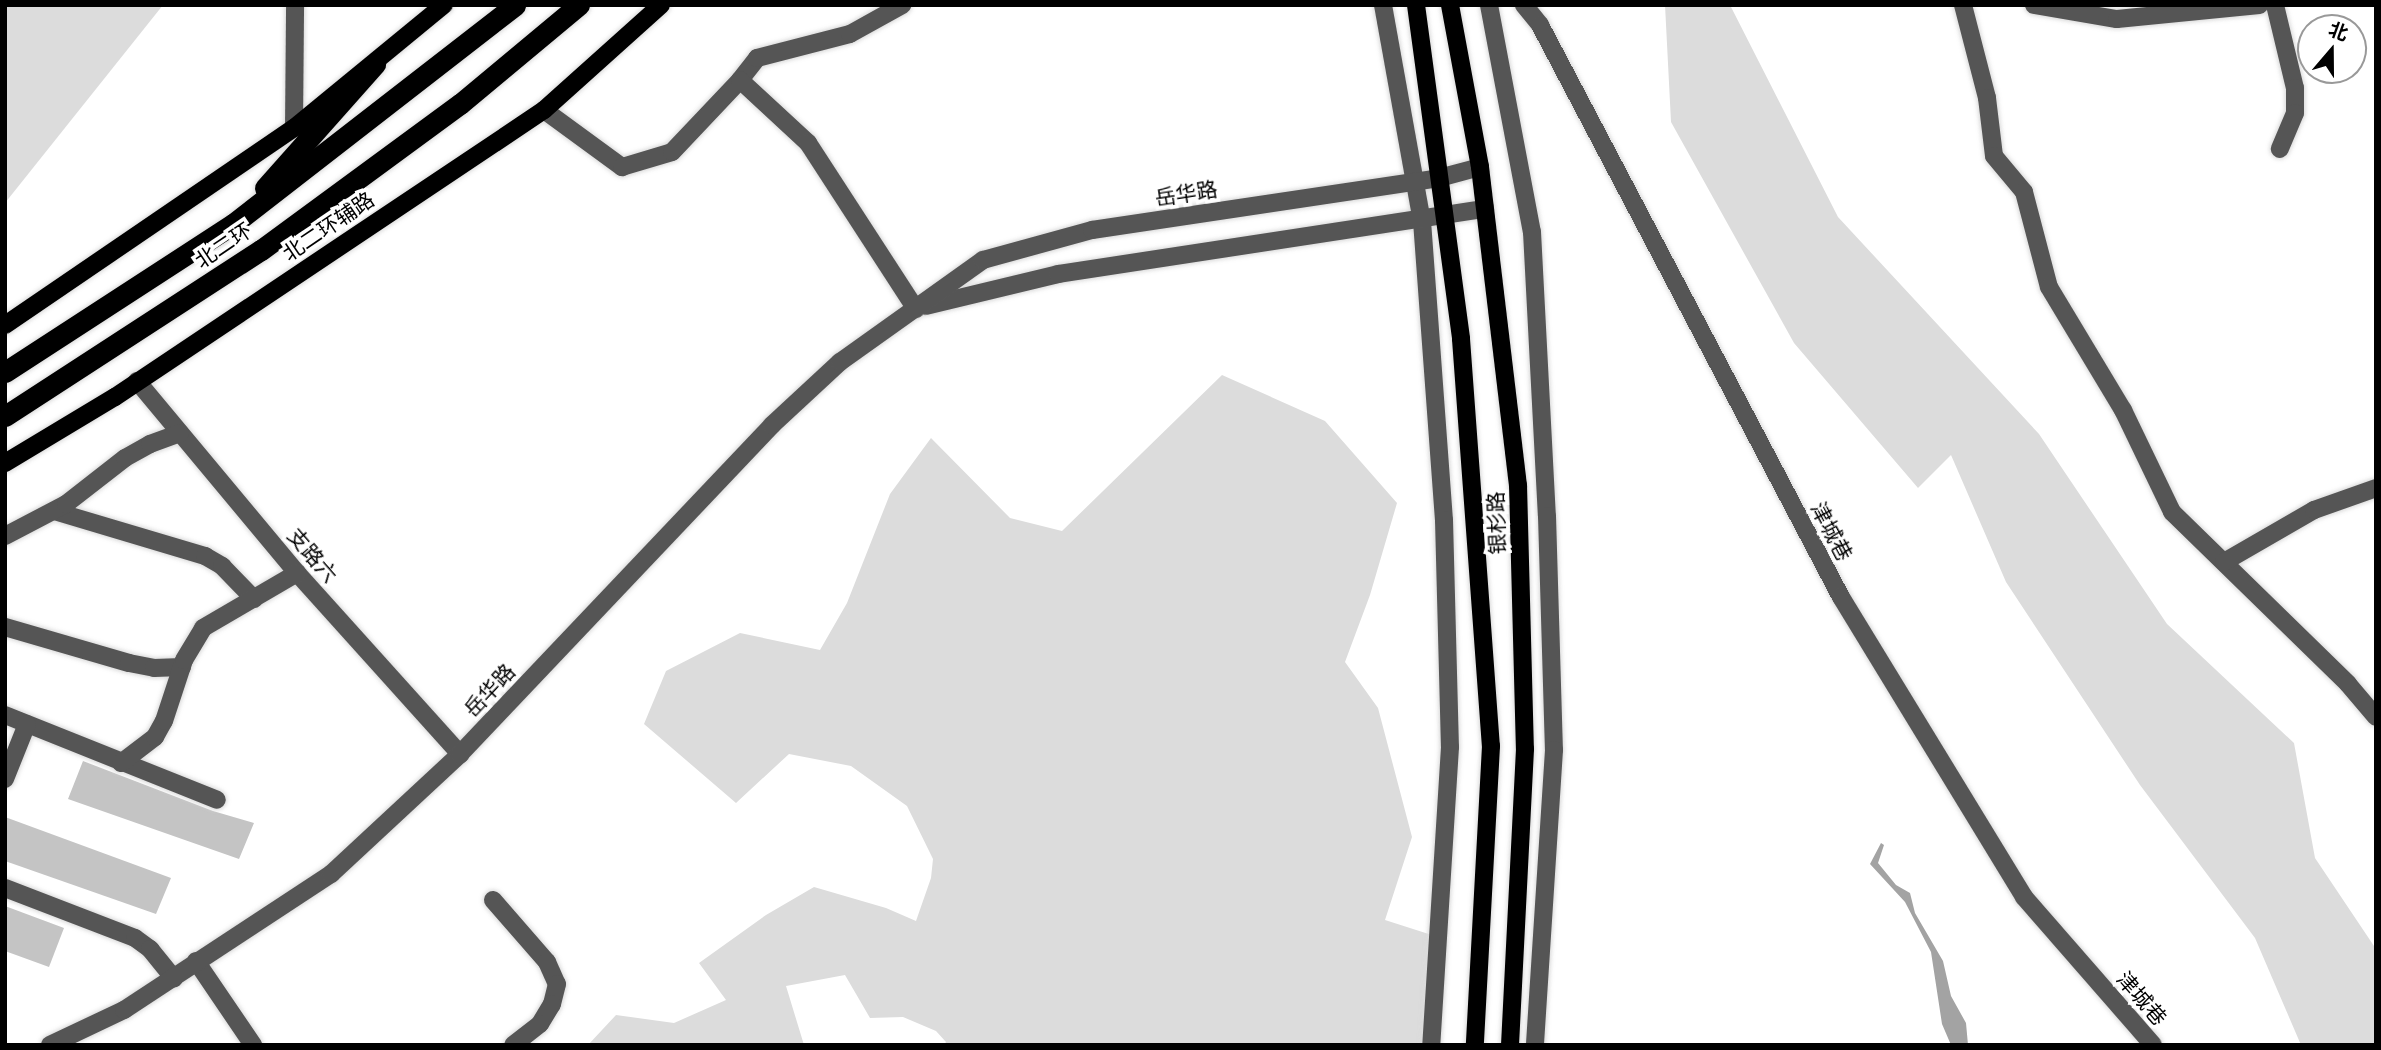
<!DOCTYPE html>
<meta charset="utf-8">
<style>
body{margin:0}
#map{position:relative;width:2381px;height:1050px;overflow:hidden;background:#fff;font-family:Manrope,"Noto Sans SC",sans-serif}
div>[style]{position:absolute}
.green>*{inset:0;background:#dcdcdc}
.water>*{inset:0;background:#a3a3a3}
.building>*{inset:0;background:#c4c4c4}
.roads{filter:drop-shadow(0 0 2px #dbdbdb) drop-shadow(0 0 2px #dbdbdb)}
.minor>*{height:18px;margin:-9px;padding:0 9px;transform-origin:9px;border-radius:9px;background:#555}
.major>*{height:18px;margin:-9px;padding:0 9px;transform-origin:9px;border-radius:9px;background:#000}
.highway>*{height:21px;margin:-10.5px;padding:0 10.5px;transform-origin:10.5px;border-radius:10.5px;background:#000}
span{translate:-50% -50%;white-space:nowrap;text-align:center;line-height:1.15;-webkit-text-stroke:7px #fff;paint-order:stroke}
.street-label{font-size:21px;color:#000}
.frame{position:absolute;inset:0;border:7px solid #000;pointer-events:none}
.north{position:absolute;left:2297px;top:14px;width:70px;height:70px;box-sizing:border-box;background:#fff;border:2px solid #999;border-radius:50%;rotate:20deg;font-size:19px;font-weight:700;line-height:28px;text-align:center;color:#000}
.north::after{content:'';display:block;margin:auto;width:24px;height:32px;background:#000;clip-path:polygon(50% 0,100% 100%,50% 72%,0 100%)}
</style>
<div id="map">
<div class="green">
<i style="clip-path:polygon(5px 5px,163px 5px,5px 203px)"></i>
<i style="clip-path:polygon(1665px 5px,1730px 5px,1838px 217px,2039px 434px,2167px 624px,2294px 743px,2315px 858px,2376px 949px,2376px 1045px,2301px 1045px,2255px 938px,2140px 785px,2006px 582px,1951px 455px,1918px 488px,1794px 343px,1671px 122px)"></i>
<i style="clip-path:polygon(1222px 375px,1325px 421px,1397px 503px,1370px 595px,1345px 662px,1378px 708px,1412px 837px,1385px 920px,1438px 937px,1422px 1045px,944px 1045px,946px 1042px,936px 1031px,903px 1017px,870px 1018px,845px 975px,786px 986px,804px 1045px,588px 1045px,616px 1015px,674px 1023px,726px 1000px,699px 963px,766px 915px,814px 887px,886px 908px,916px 921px,931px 878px,933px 859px,907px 806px,851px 766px,789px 754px,736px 803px,644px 724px,666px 671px,740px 633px,820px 650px,847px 603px,890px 494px,931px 438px,1010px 518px,1062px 531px)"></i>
</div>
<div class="water">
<i style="clip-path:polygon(1881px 843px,1884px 845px,1878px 863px,1896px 885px,1910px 893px,1915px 913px,1943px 961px,1951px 996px,1966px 1023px,1968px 1045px,1951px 1045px,1942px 1024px,1931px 952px,1905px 902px,1870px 864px)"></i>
</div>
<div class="building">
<i style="clip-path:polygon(83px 761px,213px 811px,254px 823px,239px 859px,68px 799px)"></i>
<i style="clip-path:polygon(5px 817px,171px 878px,156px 914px,5px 861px)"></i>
<i style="clip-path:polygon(5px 906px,64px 928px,49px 967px,5px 951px)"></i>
</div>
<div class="roads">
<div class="minor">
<i style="left:1383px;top:5px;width:219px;rotate:79.8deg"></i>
<i style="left:1422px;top:221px;width:300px;rotate:85.8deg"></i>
<i style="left:1444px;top:520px;width:227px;rotate:88.5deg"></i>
<i style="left:1450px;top:747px;width:299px;rotate:93.6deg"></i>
<i style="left:1489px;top:5px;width:231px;rotate:79.3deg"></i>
<i style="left:1532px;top:232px;width:284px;rotate:87deg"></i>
<i style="left:1547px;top:516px;width:234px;rotate:88.3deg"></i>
<i style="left:1554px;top:750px;width:296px;rotate:93.7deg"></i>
<i style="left:1524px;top:5px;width:26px;rotate:51deg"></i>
<i style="left:1540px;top:25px;width:646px;rotate:62.25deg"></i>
<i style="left:1841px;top:597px;width:351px;rotate:58.6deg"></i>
<i style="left:2024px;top:897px;width:196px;rotate:48.9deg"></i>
<i style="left:1963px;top:5px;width:96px;rotate:75.5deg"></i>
<i style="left:1987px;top:98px;width:58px;rotate:83.1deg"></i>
<i style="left:1994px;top:156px;width:47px;rotate:50.2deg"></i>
<i style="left:2024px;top:192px;width:98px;rotate:75.3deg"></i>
<i style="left:2049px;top:287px;width:144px;rotate:59deg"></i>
<i style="left:2123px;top:410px;width:113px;rotate:64.3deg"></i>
<i style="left:2172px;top:512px;width:246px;rotate:44.3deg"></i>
<i style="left:2348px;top:684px;width:43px;rotate:49.7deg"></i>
<i style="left:2034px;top:5px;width:84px;rotate:9.6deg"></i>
<i style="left:2117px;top:19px;width:143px;rotate:-5.6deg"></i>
<i style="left:2275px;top:5px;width:85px;rotate:76.5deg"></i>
<i style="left:2295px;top:88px;width:25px;rotate:90deg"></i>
<i style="left:2295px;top:113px;width:39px;rotate:113deg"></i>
<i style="left:740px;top:80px;width:28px;rotate:-52deg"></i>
<i style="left:757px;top:58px;width:96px;rotate:-14.5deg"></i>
<i style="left:850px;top:34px;width:60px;rotate:-29.1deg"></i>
<i style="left:544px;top:110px;width:97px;rotate:36.2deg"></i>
<i style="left:622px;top:167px;width:52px;rotate:-16.7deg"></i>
<i style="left:672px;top:152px;width:99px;rotate:-46.6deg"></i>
<i style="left:740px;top:80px;width:93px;rotate:42.8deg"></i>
<i style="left:808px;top:143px;width:198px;rotate:57deg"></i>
<i style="left:294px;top:128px;width:123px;rotate:-89.5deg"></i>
<i style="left:926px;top:306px;width:136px;rotate:-13.6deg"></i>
<i style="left:1058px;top:274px;width:432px;rotate:-8.7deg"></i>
<i style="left:137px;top:381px;width:250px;rotate:50.2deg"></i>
<i style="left:297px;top:573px;width:244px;rotate:48deg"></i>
<i style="left:54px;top:511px;width:158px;rotate:16.6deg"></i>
<i style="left:205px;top:556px;width:20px;rotate:30deg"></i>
<i style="left:222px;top:566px;width:46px;rotate:45.9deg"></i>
<i style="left:5px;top:536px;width:69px;rotate:-27.7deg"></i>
<i style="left:66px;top:504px;width:75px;rotate:-37.9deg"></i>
<i style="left:125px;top:458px;width:29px;rotate:-29deg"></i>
<i style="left:150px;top:444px;width:32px;rotate:-20deg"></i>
<i style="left:2224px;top:562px;width:104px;rotate:-30deg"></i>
<i style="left:2314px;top:510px;width:66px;rotate:-19.5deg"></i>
<i style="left:5px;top:627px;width:129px;rotate:16.2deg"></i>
<i style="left:129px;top:663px;width:25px;rotate:11deg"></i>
<i style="left:154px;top:668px;width:28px;rotate:-2deg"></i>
<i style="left:5px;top:715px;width:228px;rotate:21.8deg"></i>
<i style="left:121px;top:763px;width:43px;rotate:-37.4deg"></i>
<i style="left:155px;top:737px;width:18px;rotate:-61deg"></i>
<i style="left:164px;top:721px;width:64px;rotate:-71.8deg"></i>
<i style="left:184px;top:660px;width:37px;rotate:-59deg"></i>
<i style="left:203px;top:628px;width:109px;rotate:-30.3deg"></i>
<i style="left:5px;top:779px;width:59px;rotate:-68.2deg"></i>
<i style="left:5px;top:888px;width:139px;rotate:21deg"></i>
<i style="left:135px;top:938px;width:19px;rotate:36deg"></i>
<i style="left:150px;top:949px;width:38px;rotate:51deg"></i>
<i style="left:493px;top:900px;width:82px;rotate:48.9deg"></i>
<i style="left:547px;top:962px;width:24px;rotate:66deg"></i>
<i style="left:557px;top:984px;width:21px;rotate:104deg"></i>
<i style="left:552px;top:1004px;width:23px;rotate:121deg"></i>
<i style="left:540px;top:1024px;width:34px;rotate:142deg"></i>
<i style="left:196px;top:961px;width:102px;rotate:55.8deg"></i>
<i style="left:50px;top:1045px;width:82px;rotate:-25.3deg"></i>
<i style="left:124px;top:1010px;width:248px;rotate:-33.3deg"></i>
<i style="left:331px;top:874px;width:176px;rotate:-42.9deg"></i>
<i style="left:460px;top:754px;width:453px;rotate:-46.5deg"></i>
<i style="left:772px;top:425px;width:93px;rotate:-42.8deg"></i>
<i style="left:840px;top:362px;width:176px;rotate:-35.5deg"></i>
<i style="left:983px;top:260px;width:113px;rotate:-15.4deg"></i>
<i style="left:1092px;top:230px;width:351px;rotate:-8.5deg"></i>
<i style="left:1439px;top:178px;width:42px;rotate:-15deg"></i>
</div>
<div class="major">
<i style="left:1416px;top:5px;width:337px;rotate:82.3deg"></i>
<i style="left:1461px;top:339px;width:408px;rotate:85.8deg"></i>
<i style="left:1491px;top:746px;width:299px;rotate:93.1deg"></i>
<i style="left:1450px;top:5px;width:165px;rotate:79.5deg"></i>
<i style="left:1480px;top:167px;width:320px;rotate:83.2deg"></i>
<i style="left:1518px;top:485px;width:264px;rotate:88.5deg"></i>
<i style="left:1525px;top:749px;width:296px;rotate:92.9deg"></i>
<i style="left:5px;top:325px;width:350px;rotate:-34.3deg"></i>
<i style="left:294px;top:128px;width:194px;rotate:-39.4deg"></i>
<i style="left:5px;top:463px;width:128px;rotate:-31deg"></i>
<i style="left:115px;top:397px;width:516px;rotate:-33.78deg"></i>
<i style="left:544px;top:110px;width:157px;rotate:-41.9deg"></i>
</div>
<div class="highway">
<i style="left:265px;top:188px;width:166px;rotate:-48.4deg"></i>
<i style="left:5px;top:372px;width:272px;rotate:-33deg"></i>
<i style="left:233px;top:224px;width:357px;rotate:-37.8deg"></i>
<i style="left:5px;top:416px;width:305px;rotate:-33deg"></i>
<i style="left:261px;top:250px;width:247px;rotate:-36.3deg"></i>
<i style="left:460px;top:104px;width:155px;rotate:-39.8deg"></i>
</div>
</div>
<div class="street-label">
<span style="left:1186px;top:193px;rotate:-9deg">岳华路</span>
<span style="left:328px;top:226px;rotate:-34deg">北二环辅路</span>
<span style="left:223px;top:245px;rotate:-34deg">北二环</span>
<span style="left:1496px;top:523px;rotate:-92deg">银杉路</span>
<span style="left:1832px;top:531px;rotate:62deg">津城巷</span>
<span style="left:313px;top:555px;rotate:49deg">支路六</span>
<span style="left:489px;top:690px;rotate:-47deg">岳华路</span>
<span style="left:2142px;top:998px;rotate:49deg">津城巷</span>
</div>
<div class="frame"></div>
<div class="north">北</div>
</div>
